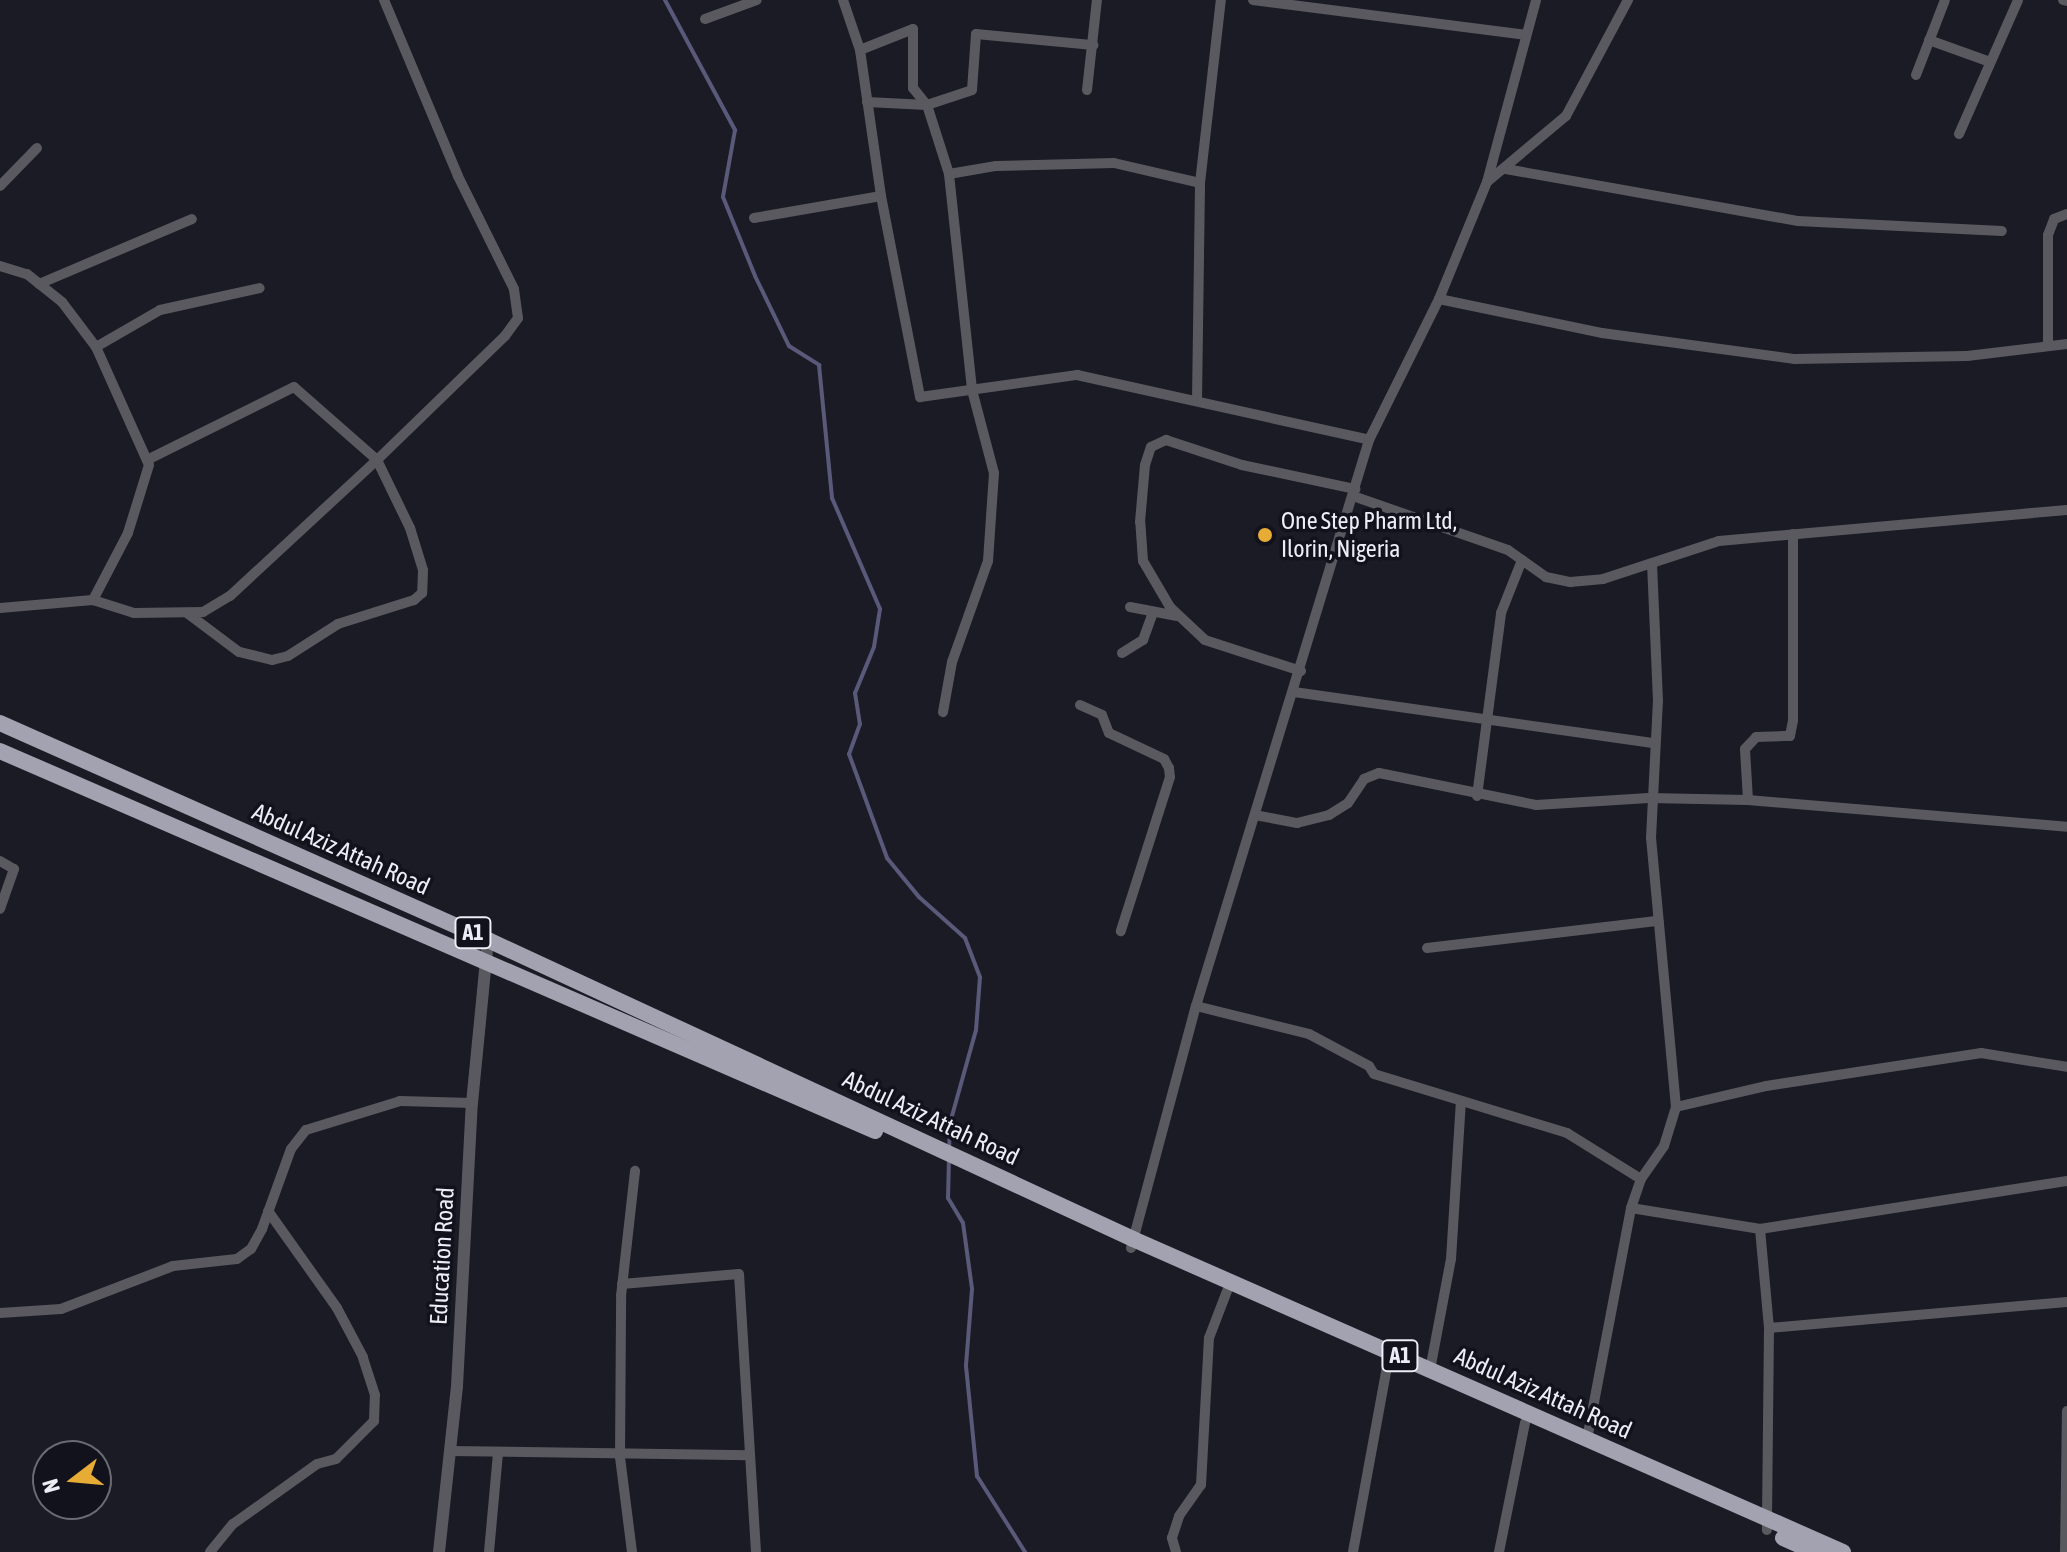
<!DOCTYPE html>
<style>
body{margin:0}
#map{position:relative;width:2067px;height:1552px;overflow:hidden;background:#1b1b26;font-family:"Asap Condensed",sans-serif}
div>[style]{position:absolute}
.stream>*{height:4px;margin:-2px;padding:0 2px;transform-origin:2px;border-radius:2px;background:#595979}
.minor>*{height:10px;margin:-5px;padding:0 5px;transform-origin:5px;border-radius:5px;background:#59595f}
.tertiary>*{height:12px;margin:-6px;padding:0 6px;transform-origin:6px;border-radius:6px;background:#59595f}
.trunk>*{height:16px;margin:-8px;padding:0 8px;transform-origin:8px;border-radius:8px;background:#a2a2b0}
.dots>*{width:22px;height:22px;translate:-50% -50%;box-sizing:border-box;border:4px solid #12121c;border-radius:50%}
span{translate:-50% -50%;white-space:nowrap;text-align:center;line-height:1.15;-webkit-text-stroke:7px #12121c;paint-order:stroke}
.shield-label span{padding:2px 6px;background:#12121c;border:2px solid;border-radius:6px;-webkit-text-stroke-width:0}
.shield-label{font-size:22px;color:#ededf5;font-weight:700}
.poi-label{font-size:24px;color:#ededf5}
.left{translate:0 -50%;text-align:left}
.street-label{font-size:24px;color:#ededf5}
.north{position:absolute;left:32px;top:1440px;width:80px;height:80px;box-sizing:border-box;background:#12121c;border:2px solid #6a6a73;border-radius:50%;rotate:254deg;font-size:22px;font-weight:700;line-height:32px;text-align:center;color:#ededf5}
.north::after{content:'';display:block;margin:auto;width:28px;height:36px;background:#e7ac36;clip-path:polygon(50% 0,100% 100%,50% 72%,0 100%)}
</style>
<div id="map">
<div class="stream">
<i style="left:665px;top:0;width:148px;rotate:61.7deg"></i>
<i style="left:735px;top:130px;width:68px;rotate:100.2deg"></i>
<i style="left:723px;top:197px;width:85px;rotate:67.9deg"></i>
<i style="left:755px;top:276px;width:78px;rotate:64.1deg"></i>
<i style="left:789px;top:346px;width:36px;rotate:32deg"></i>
<i style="left:819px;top:365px;width:134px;rotate:84.4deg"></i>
<i style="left:832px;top:498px;width:121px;rotate:66.6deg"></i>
<i style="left:880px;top:609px;width:38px;rotate:99deg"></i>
<i style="left:874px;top:647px;width:50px;rotate:112.4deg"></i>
<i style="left:855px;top:693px;width:31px;rotate:81deg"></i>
<i style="left:860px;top:724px;width:32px;rotate:110deg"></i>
<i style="left:849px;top:754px;width:111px;rotate:69.9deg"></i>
<i style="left:887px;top:858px;width:50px;rotate:50.6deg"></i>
<i style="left:919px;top:897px;width:62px;rotate:41.7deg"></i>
<i style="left:965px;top:938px;width:42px;rotate:69deg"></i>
<i style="left:980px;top:977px;width:53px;rotate:94.3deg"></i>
<i style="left:976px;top:1030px;width:97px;rotate:105.6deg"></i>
<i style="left:950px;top:1123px;width:26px;rotate:92deg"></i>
<i style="left:949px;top:1158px;width:40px;rotate:91.4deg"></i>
<i style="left:948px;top:1198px;width:29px;rotate:59deg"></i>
<i style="left:963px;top:1223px;width:67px;rotate:82.2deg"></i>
<i style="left:972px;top:1289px;width:77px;rotate:94.5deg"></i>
<i style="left:966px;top:1366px;width:111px;rotate:84.3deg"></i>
<i style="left:977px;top:1476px;width:90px;rotate:57.7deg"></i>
</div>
<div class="minor">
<i style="left:843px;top:0;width:53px;rotate:71.2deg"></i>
<i style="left:860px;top:50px;width:148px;rotate:81.8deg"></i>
<i style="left:881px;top:196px;width:205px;rotate:79deg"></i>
<i style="left:920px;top:397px;width:159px;rotate:-8deg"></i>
<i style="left:1077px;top:375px;width:299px;rotate:12.5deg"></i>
<i style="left:1253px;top:0;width:274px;rotate:7.3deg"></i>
<i style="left:2063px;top:0;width:4px;rotate:14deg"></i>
<i style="left:705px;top:19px;width:55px;rotate:-20.1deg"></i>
<i style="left:1929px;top:40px;width:65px;rotate:19.8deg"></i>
<i style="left:860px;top:50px;width:57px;rotate:-21.6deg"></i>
<i style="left:913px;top:29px;width:59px;rotate:90deg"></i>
<i style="left:913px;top:88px;width:22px;rotate:51deg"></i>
<i style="left:927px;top:105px;width:72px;rotate:72.3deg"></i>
<i style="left:949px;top:174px;width:217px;rotate:83.9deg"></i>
<i style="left:972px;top:390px;width:86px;rotate:75.2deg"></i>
<i style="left:994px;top:473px;width:88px;rotate:93.9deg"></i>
<i style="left:988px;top:561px;width:107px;rotate:109.6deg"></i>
<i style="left:952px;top:662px;width:51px;rotate:100.2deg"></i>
<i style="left:1916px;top:75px;width:80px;rotate:-68.9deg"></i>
<i style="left:1087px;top:90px;width:91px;rotate:-83.7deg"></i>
<i style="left:867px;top:102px;width:60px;rotate:2.9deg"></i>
<i style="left:927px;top:105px;width:47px;rotate:-18.4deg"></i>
<i style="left:972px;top:90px;width:56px;rotate:-85.9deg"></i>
<i style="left:976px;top:34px;width:118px;rotate:5.4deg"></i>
<i style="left:1959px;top:134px;width:146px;rotate:-66.2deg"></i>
<i style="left:1506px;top:169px;width:297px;rotate:10.1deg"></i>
<i style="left:1798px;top:221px;width:204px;rotate:2.8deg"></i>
<i style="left:949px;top:174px;width:48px;rotate:-9.7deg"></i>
<i style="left:996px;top:166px;width:118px;rotate:-1.5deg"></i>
<i style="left:1114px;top:163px;width:88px;rotate:13.1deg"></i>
<i style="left:1487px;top:182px;width:103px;rotate:-39.9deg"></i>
<i style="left:1566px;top:116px;width:132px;rotate:-61.9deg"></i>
<i style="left:0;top:186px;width:53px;rotate:-45.8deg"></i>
<i style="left:754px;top:218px;width:129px;rotate:-9.8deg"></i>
<i style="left:0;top:266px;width:28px;rotate:17deg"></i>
<i style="left:27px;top:274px;width:45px;rotate:38.7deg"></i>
<i style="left:62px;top:302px;width:56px;rotate:52.9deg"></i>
<i style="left:96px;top:347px;width:129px;rotate:65.8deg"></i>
<i style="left:149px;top:465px;width:71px;rotate:107.2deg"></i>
<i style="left:128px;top:533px;width:76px;rotate:117.6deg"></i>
<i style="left:39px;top:284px;width:166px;rotate:-23deg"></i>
<i style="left:1439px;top:299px;width:167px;rotate:11.8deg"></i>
<i style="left:1602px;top:333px;width:195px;rotate:7.7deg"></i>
<i style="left:1795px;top:359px;width:172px;rotate:-1deg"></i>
<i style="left:1967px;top:356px;width:101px;rotate:-6.8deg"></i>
<i style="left:2048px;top:343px;width:108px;rotate:-90deg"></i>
<i style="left:2048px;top:235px;width:17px;rotate:-69deg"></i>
<i style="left:2054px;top:219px;width:14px;rotate:-21deg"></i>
<i style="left:96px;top:347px;width:74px;rotate:-30deg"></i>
<i style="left:160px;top:310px;width:102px;rotate:-12.4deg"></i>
<i style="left:1197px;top:400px;width:217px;rotate:-89.2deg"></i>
<i style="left:1200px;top:183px;width:184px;rotate:-83.5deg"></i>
<i style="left:147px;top:460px;width:164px;rotate:-26.4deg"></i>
<i style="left:294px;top:387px;width:111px;rotate:41.3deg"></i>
<i style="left:377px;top:460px;width:76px;rotate:64.1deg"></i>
<i style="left:410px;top:528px;width:44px;rotate:72.8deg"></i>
<i style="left:423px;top:570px;width:23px;rotate:92deg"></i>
<i style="left:422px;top:593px;width:11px;rotate:139deg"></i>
<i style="left:414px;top:600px;width:80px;rotate:162.5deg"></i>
<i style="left:338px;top:624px;width:59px;rotate:147.4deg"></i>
<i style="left:288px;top:656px;width:16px;rotate:166deg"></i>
<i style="left:272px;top:660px;width:34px;rotate:-166deg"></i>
<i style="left:239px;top:652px;width:65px;rotate:-143.1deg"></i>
<i style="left:1353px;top:496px;width:164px;rotate:19.2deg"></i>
<i style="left:1508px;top:550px;width:47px;rotate:35.4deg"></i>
<i style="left:1546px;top:577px;width:25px;rotate:12deg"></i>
<i style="left:1570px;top:582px;width:33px;rotate:-5deg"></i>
<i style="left:1603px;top:579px;width:122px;rotate:-18.1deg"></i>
<i style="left:1719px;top:541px;width:349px;rotate:-5.1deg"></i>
<i style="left:1130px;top:607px;width:48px;rotate:10.8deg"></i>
<i style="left:0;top:608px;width:93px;rotate:-4.9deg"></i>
<i style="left:93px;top:600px;width:43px;rotate:17.6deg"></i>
<i style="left:134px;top:613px;width:69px;rotate:-0.8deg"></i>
<i style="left:203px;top:612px;width:31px;rotate:-31deg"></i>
<i style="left:230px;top:596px;width:200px;rotate:-42.8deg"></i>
<i style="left:377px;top:460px;width:178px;rotate:-44.1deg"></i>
<i style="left:505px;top:336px;width:22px;rotate:-54deg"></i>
<i style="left:518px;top:318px;width:29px;rotate:-98deg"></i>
<i style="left:514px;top:289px;width:126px;rotate:-116.4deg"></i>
<i style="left:458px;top:176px;width:191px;rotate:-112.8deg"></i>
<i style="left:1122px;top:653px;width:25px;rotate:-32deg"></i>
<i style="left:1143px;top:640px;width:30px;rotate:-70deg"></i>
<i style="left:1301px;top:671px;width:101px;rotate:-162.1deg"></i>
<i style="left:1205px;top:640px;width:48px;rotate:-136.7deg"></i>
<i style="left:1170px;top:607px;width:53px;rotate:-120.4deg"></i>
<i style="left:1143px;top:561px;width:39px;rotate:-94deg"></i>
<i style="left:1140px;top:522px;width:57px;rotate:-85deg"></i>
<i style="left:1145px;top:465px;width:19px;rotate:-72deg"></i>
<i style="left:1151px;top:447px;width:17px;rotate:-25deg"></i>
<i style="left:1166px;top:440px;width:80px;rotate:18.2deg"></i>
<i style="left:1242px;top:465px;width:116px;rotate:12deg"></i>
<i style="left:1294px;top:692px;width:364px;rotate:8.1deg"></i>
<i style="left:1080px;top:705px;width:24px;rotate:24deg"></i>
<i style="left:1102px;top:715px;width:19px;rotate:69deg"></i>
<i style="left:1109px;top:733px;width:61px;rotate:25.3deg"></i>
<i style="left:1164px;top:759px;width:10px;rotate:61deg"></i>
<i style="left:1169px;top:768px;width:9px;rotate:84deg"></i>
<i style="left:1170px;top:777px;width:162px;rotate:107.7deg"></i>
<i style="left:1477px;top:796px;width:185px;rotate:-82.5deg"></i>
<i style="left:1501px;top:613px;width:57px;rotate:-68.4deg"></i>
<i style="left:1748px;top:800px;width:51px;rotate:-93.4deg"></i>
<i style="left:1745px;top:749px;width:16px;rotate:-47deg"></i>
<i style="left:1756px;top:737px;width:34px;rotate:-2deg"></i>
<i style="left:1790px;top:736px;width:16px;rotate:-79deg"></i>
<i style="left:1793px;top:720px;width:186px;rotate:-90deg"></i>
<i style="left:1255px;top:815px;width:43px;rotate:10.8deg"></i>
<i style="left:1297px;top:823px;width:33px;rotate:-14deg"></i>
<i style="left:1329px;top:815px;width:22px;rotate:-32deg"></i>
<i style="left:1348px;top:803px;width:29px;rotate:-56deg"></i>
<i style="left:1364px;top:779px;width:16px;rotate:-22deg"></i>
<i style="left:1379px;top:773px;width:160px;rotate:11.5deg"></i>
<i style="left:1536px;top:805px;width:113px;rotate:-3.5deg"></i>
<i style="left:1649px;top:798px;width:99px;rotate:1.2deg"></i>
<i style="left:1748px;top:800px;width:320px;rotate:4.8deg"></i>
<i style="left:0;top:861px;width:16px;rotate:30deg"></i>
<i style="left:14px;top:869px;width:42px;rotate:109.3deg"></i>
<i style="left:1427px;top:948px;width:233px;rotate:-6.7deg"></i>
<i style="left:1196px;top:1006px;width:116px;rotate:13.9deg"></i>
<i style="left:1309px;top:1034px;width:68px;rotate:28.1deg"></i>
<i style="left:1369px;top:1066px;width:9px;rotate:58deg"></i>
<i style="left:1374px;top:1074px;width:202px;rotate:17deg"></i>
<i style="left:1567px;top:1133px;width:87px;rotate:31.9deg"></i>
<i style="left:1676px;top:1107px;width:92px;rotate:-13.1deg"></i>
<i style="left:1766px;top:1086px;width:218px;rotate:-8.7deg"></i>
<i style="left:1981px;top:1053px;width:87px;rotate:9.2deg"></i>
<i style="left:1631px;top:1208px;width:131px;rotate:9.2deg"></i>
<i style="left:1760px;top:1229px;width:311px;rotate:-8.9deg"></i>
<i style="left:1760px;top:1229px;width:99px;rotate:84.8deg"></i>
<i style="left:1769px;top:1328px;width:202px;rotate:90.6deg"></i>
<i style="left:1131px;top:1248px;width:251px;rotate:-75deg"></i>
<i style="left:1196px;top:1006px;width:592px;rotate:-73deg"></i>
<i style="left:1369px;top:440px;width:157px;rotate:-63.6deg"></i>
<i style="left:1439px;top:299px;width:126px;rotate:-67.7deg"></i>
<i style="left:1487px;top:182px;width:188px;rotate:-74.9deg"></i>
<i style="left:622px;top:1284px;width:117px;rotate:-4.9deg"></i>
<i style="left:739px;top:1274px;width:279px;rotate:86.5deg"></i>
<i style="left:0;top:1313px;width:61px;rotate:-3.8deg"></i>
<i style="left:61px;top:1309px;width:120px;rotate:-21deg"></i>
<i style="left:173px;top:1266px;width:64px;rotate:-6.2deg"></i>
<i style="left:237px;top:1259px;width:17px;rotate:-36deg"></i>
<i style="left:251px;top:1249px;width:23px;rotate:-61deg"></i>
<i style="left:262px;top:1229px;width:85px;rotate:-70.1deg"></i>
<i style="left:291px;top:1149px;width:24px;rotate:-52deg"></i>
<i style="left:306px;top:1130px;width:98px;rotate:-17.1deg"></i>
<i style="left:400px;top:1101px;width:72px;rotate:1.6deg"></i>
<i style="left:1769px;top:1328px;width:299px;rotate:-5deg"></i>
<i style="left:1430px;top:1370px;width:113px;rotate:-79.3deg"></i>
<i style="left:1451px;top:1259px;width:158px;rotate:-86.4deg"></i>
<i style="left:1587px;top:1439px;width:235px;rotate:-79.2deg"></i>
<i style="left:1631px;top:1208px;width:31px;rotate:-71deg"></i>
<i style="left:1641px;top:1179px;width:40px;rotate:-55.1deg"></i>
<i style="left:1664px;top:1146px;width:41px;rotate:-72.9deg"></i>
<i style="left:1676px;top:1107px;width:270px;rotate:-95.3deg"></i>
<i style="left:1651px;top:838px;width:137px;rotate:-87.1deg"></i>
<i style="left:1658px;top:701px;width:138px;rotate:-92.5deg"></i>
<i style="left:449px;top:1451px;width:301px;rotate:0.8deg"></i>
<i style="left:210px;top:1552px;width:36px;rotate:-51deg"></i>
<i style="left:233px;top:1524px;width:103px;rotate:-35.5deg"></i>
<i style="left:317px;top:1464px;width:20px;rotate:-15deg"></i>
<i style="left:336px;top:1459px;width:54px;rotate:-45deg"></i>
<i style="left:374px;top:1421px;width:26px;rotate:-88deg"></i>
<i style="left:375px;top:1395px;width:40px;rotate:-108deg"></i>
<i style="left:363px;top:1357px;width:55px;rotate:-118deg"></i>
<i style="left:337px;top:1308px;width:119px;rotate:-125.4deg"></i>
<i style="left:489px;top:1552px;width:98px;rotate:-84.8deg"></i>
<i style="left:632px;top:1552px;width:96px;rotate:-97.2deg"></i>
<i style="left:620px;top:1457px;width:161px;rotate:-89.6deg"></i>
<i style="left:621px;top:1296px;width:126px;rotate:-83.6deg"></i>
<i style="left:1176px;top:1552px;width:15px;rotate:-106deg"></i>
<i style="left:1172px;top:1538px;width:23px;rotate:-72deg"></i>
<i style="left:1179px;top:1516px;width:38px;rotate:-55deg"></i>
<i style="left:1201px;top:1485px;width:147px;rotate:-86.9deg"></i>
<i style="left:1209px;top:1338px;width:50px;rotate:-69deg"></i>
<i style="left:1353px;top:1552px;width:193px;rotate:-79.6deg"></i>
<i style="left:1499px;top:1552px;width:132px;rotate:-78.6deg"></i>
<i style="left:2065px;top:1552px;width:141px;rotate:-89.2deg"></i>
</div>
<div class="tertiary">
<i style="left:439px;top:1552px;width:167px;rotate:-83.8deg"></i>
<i style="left:457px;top:1386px;width:283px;rotate:-87deg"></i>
<i style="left:472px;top:1103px;width:164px;rotate:-84.4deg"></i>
</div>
<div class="trunk">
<i style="left:0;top:723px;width:534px;rotate:23.97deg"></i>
<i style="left:488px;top:940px;width:711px;rotate:24.87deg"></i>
<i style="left:1133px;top:1239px;width:776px;rotate:23.79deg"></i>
<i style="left:0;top:751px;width:954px;rotate:23.47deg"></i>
<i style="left:1783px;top:1538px;width:35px;rotate:24deg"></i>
</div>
<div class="dots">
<i style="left:1265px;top:535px;background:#e7ac36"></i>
</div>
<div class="shield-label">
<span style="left:473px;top:933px">A1</span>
<span style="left:1400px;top:1356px">A1</span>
</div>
<div class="poi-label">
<span class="left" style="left:1281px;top:535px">One Step Pharm Ltd,<br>Ilorin, Nigeria</span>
</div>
<div class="street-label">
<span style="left:341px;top:849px;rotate:24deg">Abdul Aziz Attah Road</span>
<span style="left:931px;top:1118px;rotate:25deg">Abdul Aziz Attah Road</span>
<span style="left:442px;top:1256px;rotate:-87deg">Education Road</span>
<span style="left:1543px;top:1393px;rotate:24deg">Abdul Aziz Attah Road</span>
</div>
<div class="north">N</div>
</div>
